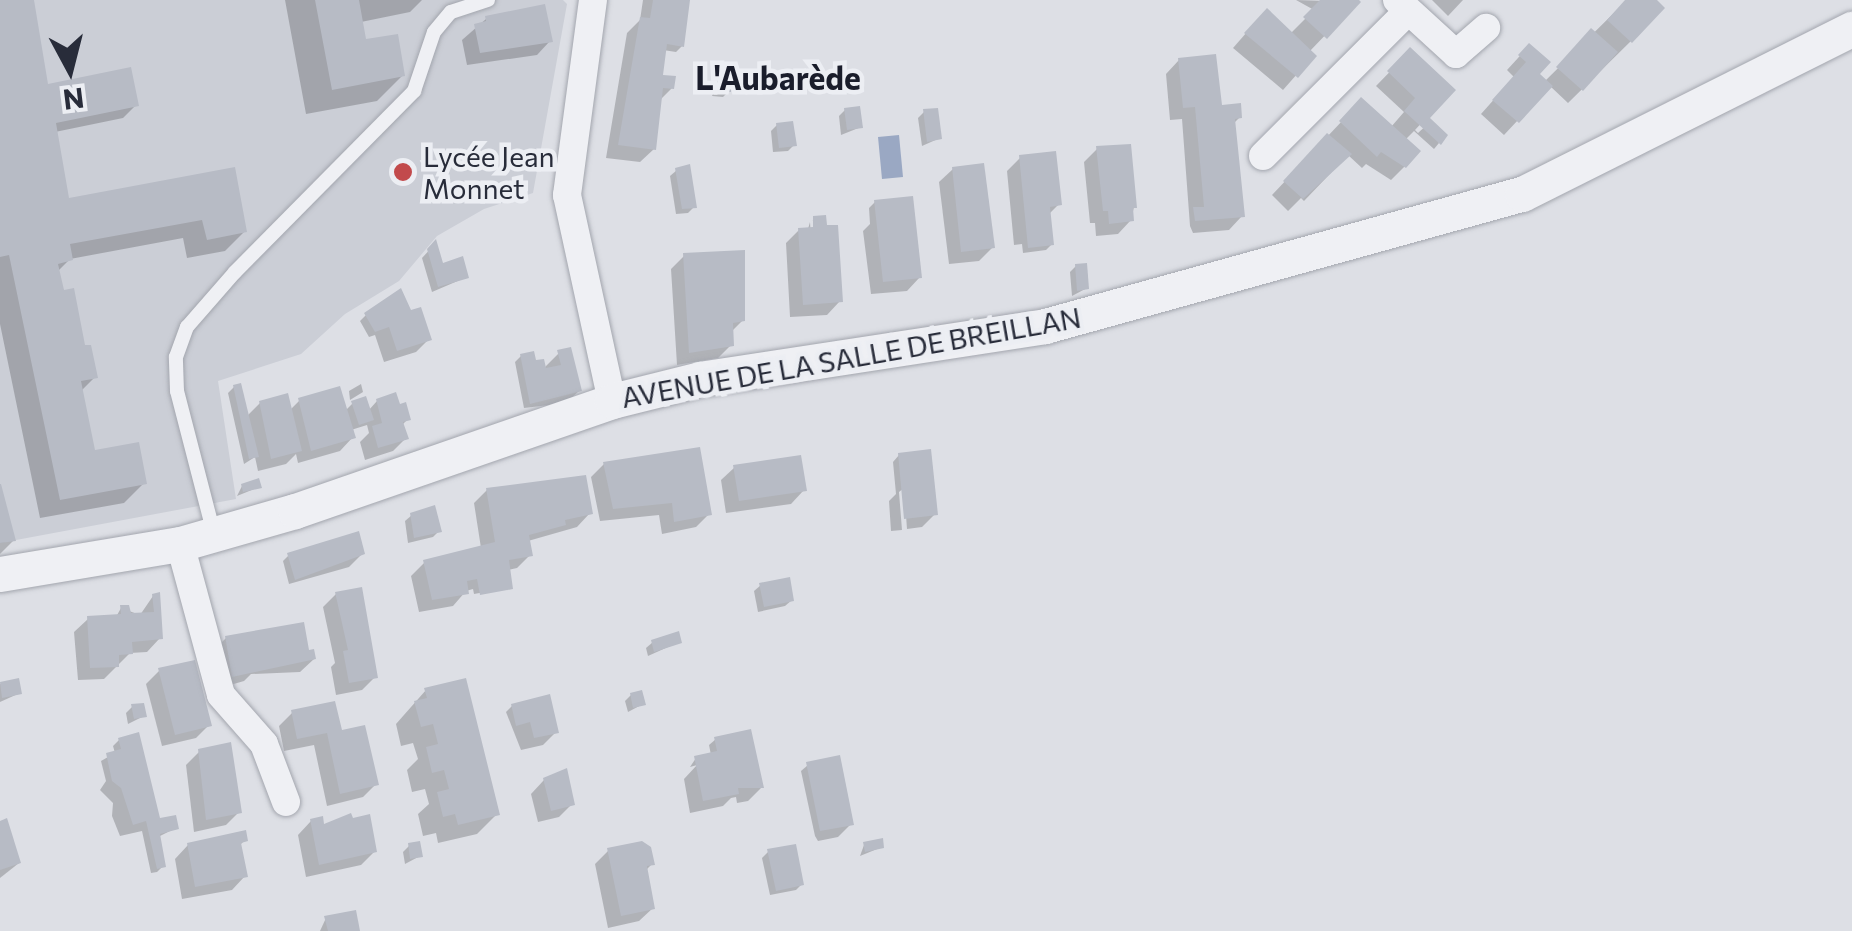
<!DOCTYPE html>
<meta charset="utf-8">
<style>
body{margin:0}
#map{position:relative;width:1852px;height:931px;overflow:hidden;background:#dddfe5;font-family:Commissioner,sans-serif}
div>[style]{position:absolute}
.built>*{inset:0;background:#cbced6}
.water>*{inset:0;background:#9aa8c3}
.shadow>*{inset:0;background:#0003}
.building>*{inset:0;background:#b7bbc5}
.roads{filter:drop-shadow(0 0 2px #a3a6ae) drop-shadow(0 0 2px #a3a6ae)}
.service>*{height:14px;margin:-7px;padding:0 7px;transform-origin:7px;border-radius:7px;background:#eff0f4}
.minor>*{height:28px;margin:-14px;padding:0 14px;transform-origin:14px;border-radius:14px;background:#eff0f4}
.tertiary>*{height:35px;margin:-17.5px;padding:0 17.5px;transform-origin:17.5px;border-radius:17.5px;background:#eff0f4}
.dots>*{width:28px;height:28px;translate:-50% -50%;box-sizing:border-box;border:5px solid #eceef3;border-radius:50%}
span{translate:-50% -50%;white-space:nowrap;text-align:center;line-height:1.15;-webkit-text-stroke:9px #eceef3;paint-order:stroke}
.poi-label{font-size:28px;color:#282c3a}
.left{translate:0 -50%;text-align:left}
.street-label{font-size:28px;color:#282c3a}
.quarter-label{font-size:32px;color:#1a1d2b;font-weight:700}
.north{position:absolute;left:20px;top:20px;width:100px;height:100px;-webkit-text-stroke:8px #eceef3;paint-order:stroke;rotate:173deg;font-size:28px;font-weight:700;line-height:40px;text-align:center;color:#282c3a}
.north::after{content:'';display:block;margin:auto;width:35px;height:45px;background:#282c3a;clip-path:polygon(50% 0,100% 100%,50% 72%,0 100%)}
</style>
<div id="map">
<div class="built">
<i style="clip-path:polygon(0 0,563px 0,567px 4px,533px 193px,484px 209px,437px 236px,399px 281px,345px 314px,301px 354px,218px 381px,236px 499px,0 543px)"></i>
</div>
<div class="water">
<i style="clip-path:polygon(899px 135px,903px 177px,882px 179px,878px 137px)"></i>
</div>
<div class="shadow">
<i style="clip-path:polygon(0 0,30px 0,46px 87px,136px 105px,123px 118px,55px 132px,67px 201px,233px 170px,245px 231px,225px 251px,187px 258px,183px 238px,70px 259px,57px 272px,95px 377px,80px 392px,93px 453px,144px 483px,124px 503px,40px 518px,0 324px)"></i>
<i style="clip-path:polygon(285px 0,422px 0,410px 12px,361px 22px,364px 42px,403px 75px,377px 101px,306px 114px)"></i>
<i style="clip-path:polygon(643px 0,688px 0,682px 46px,676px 52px,663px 50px,660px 77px,672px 88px,659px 101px,654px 149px,640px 162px,606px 158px,627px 33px,640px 20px)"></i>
<i style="clip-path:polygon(1296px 0,1357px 2px,1309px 52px,1313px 56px,1283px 90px,1233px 48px,1254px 24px,1290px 34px,1314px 10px)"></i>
<i style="clip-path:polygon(1432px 0,1463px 0,1448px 16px)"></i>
<i style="clip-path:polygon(1627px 0,1653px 0,1631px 41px,1568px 103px,1550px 86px,1504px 135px,1481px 114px,1514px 77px,1507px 70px,1529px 46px,1536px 75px,1544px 82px)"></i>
<i style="clip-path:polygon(486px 19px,550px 41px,537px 55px,467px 65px,462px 40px)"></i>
<i style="clip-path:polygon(1410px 51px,1452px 90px,1415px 130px,1418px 133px,1430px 122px,1439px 143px,1434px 149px,1414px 131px,1405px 140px,1405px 166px,1391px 180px,1366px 164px,1362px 168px,1348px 155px,1304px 201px,1301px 198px,1288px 211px,1272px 195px,1361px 101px,1391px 127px,1404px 112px,1376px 86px)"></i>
<i style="clip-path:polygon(1179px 60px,1220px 107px,1240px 117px,1233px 124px,1242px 216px,1229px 230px,1193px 233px,1190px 226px,1182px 119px,1170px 120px,1166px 74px)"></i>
<i style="clip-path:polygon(719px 80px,729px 91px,723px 97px,712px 96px)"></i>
<i style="clip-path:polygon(845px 110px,861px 127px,841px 135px,839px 116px)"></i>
<i style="clip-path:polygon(924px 112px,940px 138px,922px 146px,918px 118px)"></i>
<i style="clip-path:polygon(777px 125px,794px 145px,788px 151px,773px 152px,771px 131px)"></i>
<i style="clip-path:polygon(1097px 149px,1134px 207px,1131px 220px,1118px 234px,1096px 236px,1095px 223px,1090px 223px,1084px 162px)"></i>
<i style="clip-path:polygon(1020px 158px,1059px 204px,1048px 215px,1052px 244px,1046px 250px,1023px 253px,1022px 244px,1014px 245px,1007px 171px)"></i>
<i style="clip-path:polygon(953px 169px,992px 248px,979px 261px,949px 264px,939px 182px)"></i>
<i style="clip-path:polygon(677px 170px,694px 207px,688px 213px,676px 214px,670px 176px)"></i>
<i style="clip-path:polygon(875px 202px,920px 277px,907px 291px,871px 294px,863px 231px,870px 224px,869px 208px)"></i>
<i style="clip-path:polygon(824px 218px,825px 228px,836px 227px,840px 301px,827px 315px,790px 317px,786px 243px,799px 230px,808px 229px,810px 222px,811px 239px,816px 239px,815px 221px,812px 221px)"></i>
<i style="clip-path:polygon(435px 244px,441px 266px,467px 277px,432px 292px,422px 258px)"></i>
<i style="clip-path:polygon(684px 256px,743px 320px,731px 332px,731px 345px,718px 358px,677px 365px,671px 269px)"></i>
<i style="clip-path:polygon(1076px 266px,1087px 288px,1072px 296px,1070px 272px)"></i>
<i style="clip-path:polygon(409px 313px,429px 339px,416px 352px,384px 362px,375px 335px,369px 337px,360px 321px,366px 315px)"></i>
<i style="clip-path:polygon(559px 353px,580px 390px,566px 403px,524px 408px,515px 362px,521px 356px,544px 368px)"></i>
<i style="clip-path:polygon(361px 384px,363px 392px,350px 400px,349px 391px)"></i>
<i style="clip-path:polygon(234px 387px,247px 416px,260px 403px,290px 410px,299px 401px,345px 411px,353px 403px,368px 411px,377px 401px,408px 419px,402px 425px,406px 438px,393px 451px,365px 460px,360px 442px,369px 433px,367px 425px,351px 430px,353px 437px,340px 451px,298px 463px,296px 454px,286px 464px,258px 471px,255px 457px,244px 464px,228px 393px)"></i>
<i style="clip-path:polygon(899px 455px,935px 514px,922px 527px,907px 529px,904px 488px,899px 492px,902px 530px,891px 531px,889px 501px,896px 494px,893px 462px)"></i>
<i style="clip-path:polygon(604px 464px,709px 514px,696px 527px,662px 534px,659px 515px,600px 521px,591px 477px)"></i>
<i style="clip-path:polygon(735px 467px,804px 490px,791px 504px,726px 513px,721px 480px)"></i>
<i style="clip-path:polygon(242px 486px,259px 487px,237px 496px)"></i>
<i style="clip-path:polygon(0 490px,13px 541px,0 554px)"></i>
<i style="clip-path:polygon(487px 490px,590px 513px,577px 527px,528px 541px,530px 555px,517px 568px,508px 570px,507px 592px,507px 588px,474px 594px,473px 589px,466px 591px,453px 606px,419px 612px,411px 576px,425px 562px,481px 548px,474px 503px)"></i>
<i style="clip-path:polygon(412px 515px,439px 531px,433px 537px,408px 543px,405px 521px)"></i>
<i style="clip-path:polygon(363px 553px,349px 567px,289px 584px,283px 561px,289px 555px)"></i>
<i style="clip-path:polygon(761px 585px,792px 600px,785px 606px,758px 612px,754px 591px)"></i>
<i style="clip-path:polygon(336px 594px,375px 677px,362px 690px,336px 695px,331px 667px,335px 663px,323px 607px)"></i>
<i style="clip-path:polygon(153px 596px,160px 638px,147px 652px,130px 653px,104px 679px,78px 680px,74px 632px,88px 619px,116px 617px,121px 608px,140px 615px)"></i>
<i style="clip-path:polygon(226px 638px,307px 653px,314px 659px,300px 672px,251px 674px,244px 681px,220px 688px,213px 651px)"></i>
<i style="clip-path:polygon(653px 642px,679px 642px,648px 656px,646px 648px)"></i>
<i style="clip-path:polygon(160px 670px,209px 725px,196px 738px,162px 746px,146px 684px)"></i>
<i style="clip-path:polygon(17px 680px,20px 693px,0 702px,0 684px)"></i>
<i style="clip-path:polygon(426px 690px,497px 814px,477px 834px,438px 843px,436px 833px,423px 836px,418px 814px,429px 804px,425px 789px,412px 792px,407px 770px,418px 759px,413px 743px,401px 746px,396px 724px)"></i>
<i style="clip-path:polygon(631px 695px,643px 704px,628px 712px,625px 701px)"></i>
<i style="clip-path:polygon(512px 706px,556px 732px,543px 745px,521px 750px,506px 712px)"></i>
<i style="clip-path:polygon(132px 707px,144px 716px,128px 724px,126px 713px)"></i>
<i style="clip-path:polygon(292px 713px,340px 733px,376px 784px,363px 797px,327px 806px,314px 745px,284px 751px,279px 726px)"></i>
<i style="clip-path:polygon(716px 739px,762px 787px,748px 801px,737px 803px,736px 797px,731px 798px,723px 806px,690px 813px,684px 779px,697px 765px,690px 767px,696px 758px,711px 755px,709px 745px)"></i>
<i style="clip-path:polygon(119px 740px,158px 821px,176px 828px,158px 837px,163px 866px,157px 872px,151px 873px,142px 831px,120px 836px,112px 816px,113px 803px,100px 790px,106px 781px,101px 761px,115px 753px,113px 746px)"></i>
<i style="clip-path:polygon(199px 752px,239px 812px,226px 825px,194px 832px,186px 765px)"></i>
<i style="clip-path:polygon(808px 765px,851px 824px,838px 837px,818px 841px,815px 836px,801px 771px)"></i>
<i style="clip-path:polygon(544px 780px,572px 804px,559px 817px,538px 822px,531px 794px)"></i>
<i style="clip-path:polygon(311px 821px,323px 827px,374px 852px,361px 865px,306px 877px,298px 835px)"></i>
<i style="clip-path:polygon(0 823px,19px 863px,0 878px)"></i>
<i style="clip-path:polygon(245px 840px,239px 846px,245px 876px,232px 890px,182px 899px,175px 859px,188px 845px)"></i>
<i style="clip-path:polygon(864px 845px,882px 847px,860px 856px)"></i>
<i style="clip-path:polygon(409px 846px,420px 856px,405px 864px,403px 852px)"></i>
<i style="clip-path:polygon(608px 851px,652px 864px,645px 871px,653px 908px,639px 921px,608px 928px,595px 864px)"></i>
<i style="clip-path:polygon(768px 852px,802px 884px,796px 890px,770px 895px,762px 858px)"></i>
<i style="clip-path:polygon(326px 918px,357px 931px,320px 931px)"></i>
</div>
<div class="building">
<i style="clip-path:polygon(0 0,34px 0,48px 84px,131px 67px,139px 106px,56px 123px,69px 198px,235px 167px,247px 232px,207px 240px,202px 220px,70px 244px,73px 260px,58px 264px,64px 290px,74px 288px,85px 345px,91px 345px,98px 378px,81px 381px,95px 450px,139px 442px,147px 484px,60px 500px,9px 255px,0 257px)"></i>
<i style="clip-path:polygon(315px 0,359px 0,366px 39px,398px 34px,405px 76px,332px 90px)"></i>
<i style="clip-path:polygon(653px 0,690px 0,684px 47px,667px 44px,663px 75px,676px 76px,674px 89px,663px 88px,656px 150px,618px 145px,640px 17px,650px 18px)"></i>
<i style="clip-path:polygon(1320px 0,1359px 0,1361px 2px,1327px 39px,1303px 17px)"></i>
<i style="clip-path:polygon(1625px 0,1657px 0,1665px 8px,1632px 43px,1607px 20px)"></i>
<i style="clip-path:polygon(545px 4px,553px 42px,480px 53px,474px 24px,486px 21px,485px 16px)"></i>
<i style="clip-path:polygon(1267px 8px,1317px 56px,1298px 78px,1244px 33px)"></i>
<i style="clip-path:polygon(1591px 28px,1618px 52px,1583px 91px,1556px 67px)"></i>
<i style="clip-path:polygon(1529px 43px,1551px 62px,1540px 74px,1553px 86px,1519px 123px,1492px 100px,1526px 62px,1518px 55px)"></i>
<i style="clip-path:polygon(1410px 47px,1456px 90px,1430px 118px,1448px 135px,1441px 145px,1404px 111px,1415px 98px,1387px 71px)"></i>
<i style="clip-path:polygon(1216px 54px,1222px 105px,1241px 103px,1242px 118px,1235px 119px,1245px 217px,1195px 221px,1193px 207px,1204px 207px,1195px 107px,1183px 108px,1178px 58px)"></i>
<i style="clip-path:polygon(718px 78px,733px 80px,731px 92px,716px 90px)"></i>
<i style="clip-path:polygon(1361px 97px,1421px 151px,1406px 168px,1381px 152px,1377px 157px,1339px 121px)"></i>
<i style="clip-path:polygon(860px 106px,863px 128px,847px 130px,844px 108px)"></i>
<i style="clip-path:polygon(938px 108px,942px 139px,927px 142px,923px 109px)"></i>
<i style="clip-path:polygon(793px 121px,797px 146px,779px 148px,776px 123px)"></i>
<i style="clip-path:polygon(1327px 133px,1352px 154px,1303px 199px,1283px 181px)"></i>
<i style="clip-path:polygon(1131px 144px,1137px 208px,1133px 208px,1134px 221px,1109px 224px,1108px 211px,1103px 211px,1096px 146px)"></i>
<i style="clip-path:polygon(1056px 151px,1062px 205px,1050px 207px,1054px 245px,1028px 248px,1019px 155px)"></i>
<i style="clip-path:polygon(984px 163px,995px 248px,961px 252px,952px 167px)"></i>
<i style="clip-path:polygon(690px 164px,697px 208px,682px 209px,675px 168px)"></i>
<i style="clip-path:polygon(913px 196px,922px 278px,883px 282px,874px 200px)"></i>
<i style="clip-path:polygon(826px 215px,827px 225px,838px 225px,843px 302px,803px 305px,798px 228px,813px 227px,813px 216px)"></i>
<i style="clip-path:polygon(436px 239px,443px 263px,463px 256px,469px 278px,438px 287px,427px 249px)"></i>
<i style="clip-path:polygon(745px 250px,745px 321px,733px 323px,734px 346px,689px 353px,683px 253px)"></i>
<i style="clip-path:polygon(1087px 263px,1089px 289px,1077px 291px,1075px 264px)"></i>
<i style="clip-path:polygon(401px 288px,411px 310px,421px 307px,432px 340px,397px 351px,389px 327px,375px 332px,364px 313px)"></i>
<i style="clip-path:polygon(571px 347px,582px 391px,530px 404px,520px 354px,534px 351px,536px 360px,544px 359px,546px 368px,561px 365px,557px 350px)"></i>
<i style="clip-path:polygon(241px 383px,259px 457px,249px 459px,233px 385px)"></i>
<i style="clip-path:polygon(340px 386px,356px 438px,311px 451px,298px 398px)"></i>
<i style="clip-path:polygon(396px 392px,400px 404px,406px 402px,411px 420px,403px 422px,409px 439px,378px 448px,372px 426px,382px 423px,376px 399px)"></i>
<i style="clip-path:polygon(288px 393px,302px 451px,271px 459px,259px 401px)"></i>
<i style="clip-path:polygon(366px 396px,374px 420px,359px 425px,351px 401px)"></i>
<i style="clip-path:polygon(700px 447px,712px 515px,674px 522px,672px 503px,613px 509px,603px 462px)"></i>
<i style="clip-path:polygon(931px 449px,938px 515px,904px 519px,898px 453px)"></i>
<i style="clip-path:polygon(801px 455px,807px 491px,739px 501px,733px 465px)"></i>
<i style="clip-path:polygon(586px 475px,593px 514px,565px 520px,566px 525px,529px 535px,533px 556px,509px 560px,513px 589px,480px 595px,477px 579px,467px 581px,469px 594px,432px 600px,423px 560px,495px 542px,486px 488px)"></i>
<i style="clip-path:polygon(259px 478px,262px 488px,243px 492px,241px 484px)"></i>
<i style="clip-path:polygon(0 484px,1px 484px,16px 541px,0 543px)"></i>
<i style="clip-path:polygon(435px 505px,442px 532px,414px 538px,410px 513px)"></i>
<i style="clip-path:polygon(359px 531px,365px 554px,295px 580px,287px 553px)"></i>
<i style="clip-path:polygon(790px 577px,794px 601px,764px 607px,759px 583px)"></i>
<i style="clip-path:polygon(362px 587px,378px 678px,349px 683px,343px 651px,348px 650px,335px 592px)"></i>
<i style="clip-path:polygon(160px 592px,163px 639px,132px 642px,133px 654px,119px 655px,119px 667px,90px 668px,87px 616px,121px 614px,120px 605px,129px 605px,131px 613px,154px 612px,152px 594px)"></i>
<i style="clip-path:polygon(304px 622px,309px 650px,314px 649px,316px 659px,232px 677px,225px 636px)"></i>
<i style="clip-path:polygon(679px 631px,682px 643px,654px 652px,651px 640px)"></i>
<i style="clip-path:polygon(195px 660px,212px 726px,175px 735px,158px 668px)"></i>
<i style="clip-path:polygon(19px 678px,22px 694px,2px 698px,0 682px)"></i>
<i style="clip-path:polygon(466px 678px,500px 815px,458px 825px,455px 814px,443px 817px,437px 792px,449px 789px,444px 770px,432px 773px,426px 747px,438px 744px,433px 724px,421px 727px,414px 701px,427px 698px,424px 688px)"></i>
<i style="clip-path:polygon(642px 690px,646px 705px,633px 708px,630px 693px)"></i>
<i style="clip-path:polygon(550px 694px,559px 733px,534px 738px,530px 722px,516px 726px,511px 704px)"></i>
<i style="clip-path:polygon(335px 701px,342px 730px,365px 725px,379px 785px,340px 794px,327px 733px,297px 739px,291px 710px)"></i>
<i style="clip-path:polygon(144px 703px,147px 717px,134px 719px,131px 704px)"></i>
<i style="clip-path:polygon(751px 729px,764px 788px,738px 788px,739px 794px,703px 801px,694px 756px,717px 751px,714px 737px)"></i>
<i style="clip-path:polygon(139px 732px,160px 818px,176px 815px,179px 829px,160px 834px,166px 867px,157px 869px,146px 821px,133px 825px,121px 788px,112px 781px,106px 753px,121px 749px,118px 738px)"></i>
<i style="clip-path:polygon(231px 742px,242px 813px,206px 820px,198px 749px)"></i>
<i style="clip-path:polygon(840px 755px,854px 825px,820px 831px,806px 762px)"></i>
<i style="clip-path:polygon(567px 768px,575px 805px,551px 811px,543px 778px)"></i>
<i style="clip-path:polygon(351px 813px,353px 818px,370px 814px,377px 852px,319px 865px,310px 819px,323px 816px,324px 824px)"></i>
<i style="clip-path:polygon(7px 818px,21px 863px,0 870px,0 821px)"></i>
<i style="clip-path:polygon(246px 830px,248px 841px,241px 843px,248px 877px,195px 887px,187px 843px)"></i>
<i style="clip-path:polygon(883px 838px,884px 848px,865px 852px,863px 842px)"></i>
<i style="clip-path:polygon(420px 841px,423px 857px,410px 859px,408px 843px)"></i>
<i style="clip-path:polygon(642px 841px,651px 847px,655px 865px,647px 866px,655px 909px,621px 916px,607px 848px)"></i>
<i style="clip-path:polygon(796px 844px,804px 885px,776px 891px,767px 849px)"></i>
<i style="clip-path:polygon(356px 910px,360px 931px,328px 931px,324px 916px)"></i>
</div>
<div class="roads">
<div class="service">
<i style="left:214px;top:534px;width:148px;rotate:-104.5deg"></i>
<i style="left:177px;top:391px;width:34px;rotate:-92deg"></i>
<i style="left:176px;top:357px;width:32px;rotate:-70deg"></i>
<i style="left:187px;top:327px;width:73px;rotate:-48.9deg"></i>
<i style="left:235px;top:272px;width:255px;rotate:-45.3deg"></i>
<i style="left:414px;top:91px;width:62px;rotate:-71.3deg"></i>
<i style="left:434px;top:32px;width:26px;rotate:-50deg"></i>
<i style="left:451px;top:12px;width:39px;rotate:-18deg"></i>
</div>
<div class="minor">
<i style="left:593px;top:0;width:197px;rotate:97.6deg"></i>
<i style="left:567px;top:195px;width:211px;rotate:77.7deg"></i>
<i style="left:1397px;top:0;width:80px;rotate:42.5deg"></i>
<i style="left:1456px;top:54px;width:40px;rotate:-41deg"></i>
<i style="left:1263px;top:156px;width:205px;rotate:-45deg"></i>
<i style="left:180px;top:544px;width:156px;rotate:74.8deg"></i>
<i style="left:221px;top:695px;width:65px;rotate:48.7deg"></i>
<i style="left:264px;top:744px;width:62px;rotate:69.2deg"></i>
</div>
<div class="tertiary">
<i style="left:0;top:574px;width:182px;rotate:-9.5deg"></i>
<i style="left:180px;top:544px;width:120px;rotate:-16deg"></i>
<i style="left:295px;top:511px;width:336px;rotate:-19.1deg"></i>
<i style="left:612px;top:401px;width:91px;rotate:-14deg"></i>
<i style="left:700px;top:379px;width:349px;rotate:-8.7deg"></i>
<i style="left:1045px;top:326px;width:495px;rotate:-15.5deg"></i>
<i style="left:1522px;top:194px;width:369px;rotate:-26.6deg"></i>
</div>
</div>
<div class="dots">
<i style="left:403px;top:172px;background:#c24a4c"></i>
</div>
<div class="poi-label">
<span class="left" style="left:423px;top:172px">Lycée Jean<br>Monnet</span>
</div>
<div class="street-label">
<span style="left:851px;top:357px;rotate:-10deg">AVENUE DE LA SALLE DE BREILLAN</span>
</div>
<div class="quarter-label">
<span style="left:778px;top:77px">L'Aubarède</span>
</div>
<div class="north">N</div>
</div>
